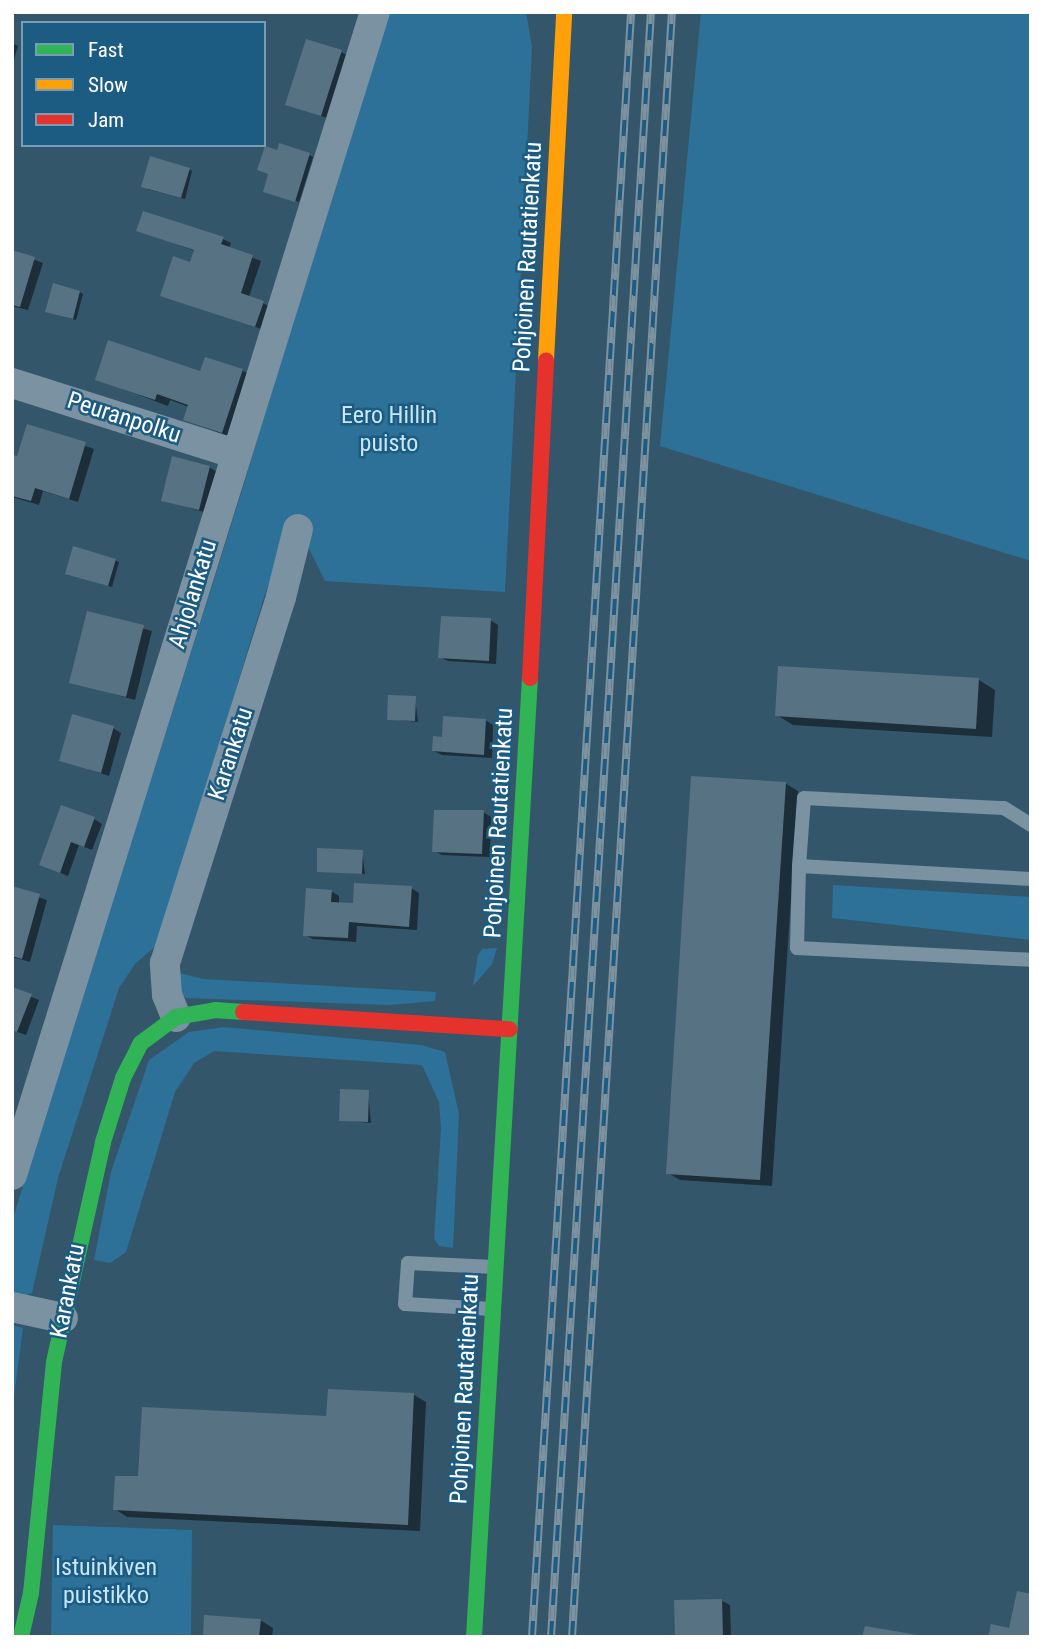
<!DOCTYPE html>
<style>
body{margin:0}
#map{position:relative;width:1043px;height:1649px;overflow:hidden;background:#34566b;font-family:"Roboto Condensed",sans-serif}
div>[style]{position:absolute}
.green>*{inset:0;background:#2d7198}
.shadow>*{inset:0;background:#0007}
.building>*{inset:0;background:#577282}
.lane>*{height:14px;margin:-7px;padding:0 7px;transform-origin:7px;border-radius:7px;background:#7a92a1}
.street>*{height:30px;margin:-15px;padding:0 15px;transform-origin:15px;border-radius:15px;background:#7a92a1}
.fast>*{height:16px;margin:-8px;padding:0 8px;transform-origin:8px;border-radius:8px;background:#30b455}
.slow>*{height:16px;margin:-8px;padding:0 8px;transform-origin:8px;border-radius:8px;background:#ff9f0a}
.jam>*{height:16px;margin:-8px;padding:0 8px;transform-origin:8px;border-radius:8px;background:#e5322d}
.rail>*{height:8px;margin-top:-4px;transform-origin:0;background:repeating-linear-gradient(90deg,#1d5c82 0 16px,#7b92a1 0 32px);box-sizing:border-box;border-block:2px solid #7b92a1}
span{translate:-50% -50%;white-space:nowrap;text-align:center;line-height:1.15;-webkit-text-stroke:5px #1d5c82;paint-order:stroke}
.street-label{font-size:24px;color:#fff}
.park-label{font-size:24px;color:#c7e6f7}
.frame{position:absolute;inset:0;border:14px solid #fff;pointer-events:none}
.legend{position:absolute;left:21px;top:21px;width:245px;height:126px;box-sizing:border-box;background:#1d5c82;border:2px solid #779db4;margin:0;padding:9px 12px;list-style:none;font-size:21px;color:#fff}
.legend li{display:flex;align-items:center;gap:14px;height:35px}
.legend b{width:35px;border:2px solid #779db4}
</style>
<div id="map">
<div class="green">
<i style="clip-path:polygon(380px 12px,526px 12px,532px 47px,505px 592px,325px 581px,294px 518px,264px 597px,159px 943px,135px 964px,119px 988px,58px 1178px,32px 1293px,21px 1297px,12px 1294px,12px 1221px,244px 484px)"></i>
<i style="clip-path:polygon(701px 12px,1031px 12px,1031px 561px,660px 446px)"></i>
<i style="clip-path:polygon(833px 885px,1031px 897px,1031px 940px,832px 918px)"></i>
<i style="clip-path:polygon(497px 948px,492px 964px,473px 986px,478px 955px,482px 949px)"></i>
<i style="clip-path:polygon(168px 970px,203px 979px,436px 992px,435px 1001px,390px 1005px,186px 998px,174px 989px)"></i>
<i style="clip-path:polygon(224px 1027px,421px 1045px,445px 1052px,459px 1114px,453px 1248px,439px 1246px,434px 1239px,441px 1128px,439px 1102px,422px 1065px,214px 1051px,194px 1063px,175px 1092px,126px 1252px,110px 1263px,94px 1260px,111px 1172px,149px 1060px,189px 1032px)"></i>
<i style="clip-path:polygon(12px 1325px,23px 1328px,12px 1411px)"></i>
<i style="clip-path:polygon(53px 1525px,192px 1530px,191px 1637px,51px 1637px)"></i>
</div>
<div class="shadow">
<i style="clip-path:polygon(12px 43px,18px 46px,12px 66px)"></i>
<i style="clip-path:polygon(341px 52px,349px 56px,330px 119px,287px 104px)"></i>
<i style="clip-path:polygon(309px 155px,313px 157px,299px 202px,268px 193px)"></i>
<i style="clip-path:polygon(189px 169px,192px 171px,185px 199px,147px 189px)"></i>
<i style="clip-path:polygon(139px 230px,223px 239px,231px 243px,229px 248px,261px 261px,249px 297px,271px 307px,264px 330px,162px 295px,191px 264px,195px 251px)"></i>
<i style="clip-path:polygon(12px 252px,43px 263px,28px 310px,12px 306px)"></i>
<i style="clip-path:polygon(80px 292px,83px 294px,76px 320px,51px 313px)"></i>
<i style="clip-path:polygon(242px 370px,255px 378px,235px 439px,185px 419px,189px 407px,170px 400px,168px 406px,97px 379px)"></i>
<i style="clip-path:polygon(28px 426px,94px 449px,78px 502px,43px 491px,39px 505px,12px 497px,12px 457px,18px 458px)"></i>
<i style="clip-path:polygon(209px 467px,217px 472px,207px 513px,163px 500px)"></i>
<i style="clip-path:polygon(115px 560px,119px 562px,112px 587px,71px 575px)"></i>
<i style="clip-path:polygon(88px 613px,152px 631px,135px 700px,71px 682px)"></i>
<i style="clip-path:polygon(490px 620px,498px 625px,496px 664px,448px 661px,440px 657px)"></i>
<i style="clip-path:polygon(979px 680px,995px 690px,992px 737px,793px 725px,777px 715px)"></i>
<i style="clip-path:polygon(415px 698px,418px 722px,389px 719px)"></i>
<i style="clip-path:polygon(485px 720px,493px 725px,492px 758px,442px 755px,434px 751px,444px 739px)"></i>
<i style="clip-path:polygon(113px 728px,121px 733px,109px 776px,61px 760px)"></i>
<i style="clip-path:polygon(785px 783px,798px 791px,772px 1186px,680px 1180px,668px 1173px)"></i>
<i style="clip-path:polygon(483px 812px,491px 817px,490px 857px,442px 855px,434px 851px)"></i>
<i style="clip-path:polygon(94px 819px,102px 824px,92px 850px,79px 845px,68px 876px,41px 865px)"></i>
<i style="clip-path:polygon(362px 851px,365px 874px,319px 871px)"></i>
<i style="clip-path:polygon(12px 888px,47px 900px,30px 962px,12px 957px)"></i>
<i style="clip-path:polygon(411px 888px,419px 893px,417px 930px,357px 926px,356px 942px,313px 939px,305px 935px,331px 891px,339px 896px,339px 904px,354px 905px)"></i>
<i style="clip-path:polygon(12px 989px,39px 1000px,26px 1035px,12px 1030px)"></i>
<i style="clip-path:polygon(368px 1092px,371px 1123px,341px 1120px)"></i>
<i style="clip-path:polygon(414px 1395px,426px 1402px,420px 1531px,127px 1517px,115px 1509px,140px 1478px)"></i>
<i style="clip-path:polygon(722px 1601px,730px 1605px,731px 1637px,677px 1637px)"></i>
<i style="clip-path:polygon(260px 1620px,273px 1628px,272px 1637px,204px 1637px)"></i>
</div>
<div class="building">
<i style="clip-path:polygon(306px 39px,342px 50px,321px 116px,285px 105px)"></i>
<i style="clip-path:polygon(279px 143px,310px 153px,295px 202px,263px 192px,268px 174px,257px 170px,265px 146px,277px 150px)"></i>
<i style="clip-path:polygon(150px 156px,190px 168px,181px 198px,141px 187px)"></i>
<i style="clip-path:polygon(143px 211px,224px 237px,221px 244px,253px 255px,241px 293px,264px 301px,255px 327px,160px 296px,173px 256px,190px 262px,194px 250px,136px 231px)"></i>
<i style="clip-path:polygon(12px 250px,35px 257px,20px 307px,12px 305px)"></i>
<i style="clip-path:polygon(53px 283px,80px 291px,73px 319px,45px 312px)"></i>
<i style="clip-path:polygon(108px 340px,200px 371px,205px 357px,243px 369px,222px 433px,183px 420px,188px 405px,157px 394px,155px 400px,95px 380px)"></i>
<i style="clip-path:polygon(27px 424px,86px 442px,69px 499px,35px 488px,31px 501px,12px 496px,12px 455px,17px 456px)"></i>
<i style="clip-path:polygon(172px 456px,210px 466px,199px 510px,161px 501px)"></i>
<i style="clip-path:polygon(73px 546px,116px 559px,108px 586px,65px 574px)"></i>
<i style="clip-path:polygon(87px 611px,144px 625px,126px 697px,69px 683px)"></i>
<i style="clip-path:polygon(441px 616px,491px 618px,489px 661px,438px 658px)"></i>
<i style="clip-path:polygon(778px 666px,979px 678px,976px 729px,775px 716px)"></i>
<i style="clip-path:polygon(388px 695px,416px 696px,415px 721px,387px 720px)"></i>
<i style="clip-path:polygon(72px 714px,114px 726px,101px 773px,59px 761px)"></i>
<i style="clip-path:polygon(443px 716px,486px 719px,484px 755px,432px 751px,433px 736px,442px 737px)"></i>
<i style="clip-path:polygon(691px 776px,786px 782px,760px 1180px,666px 1174px)"></i>
<i style="clip-path:polygon(61px 805px,95px 817px,84px 847px,71px 842px,60px 873px,39px 865px)"></i>
<i style="clip-path:polygon(434px 810px,484px 810px,482px 854px,432px 852px)"></i>
<i style="clip-path:polygon(317px 848px,363px 850px,362px 874px,317px 872px)"></i>
<i style="clip-path:polygon(354px 883px,412px 886px,409px 927px,349px 922px,348px 938px,303px 936px,306px 888px,332px 890px,331px 902px,353px 903px)"></i>
<i style="clip-path:polygon(12px 886px,40px 894px,22px 959px,12px 956px)"></i>
<i style="clip-path:polygon(12px 987px,32px 994px,17px 1032px,12px 1030px)"></i>
<i style="clip-path:polygon(340px 1089px,369px 1090px,368px 1122px,339px 1121px)"></i>
<i style="clip-path:polygon(328px 1389px,414px 1393px,408px 1525px,113px 1510px,115px 1476px,138px 1476px,142px 1407px,326px 1416px)"></i>
<i style="clip-path:polygon(1017px 1591px,1031px 1594px,1031px 1637px,988px 1637px,991px 1624px,1009px 1628px)"></i>
<i style="clip-path:polygon(722px 1599px,723px 1637px,675px 1637px,674px 1600px)"></i>
<i style="clip-path:polygon(204px 1615px,261px 1619px,259px 1637px,203px 1637px)"></i>
<i style="clip-path:polygon(865px 1626px,918px 1635px,918px 1637px,862px 1637px)"></i>
</div>
<div class="lane">
<i style="left:799px;top:866px;width:68px;rotate:-85.8deg"></i>
<i style="left:804px;top:798px;width:200px;rotate:2.9deg"></i>
<i style="left:1004px;top:808px;width:32px;rotate:32deg"></i>
<i style="left:1031px;top:879px;width:232px;rotate:-176.8deg"></i>
<i style="left:799px;top:866px;width:82px;rotate:91.4deg"></i>
<i style="left:797px;top:948px;width:234px;rotate:2.9deg"></i>
<i style="left:491px;top:1309px;width:86px;rotate:-176.7deg"></i>
<i style="left:405px;top:1304px;width:41px;rotate:-85.8deg"></i>
<i style="left:408px;top:1263px;width:86px;rotate:2.7deg"></i>
</div>
<div class="street">
<i style="left:12px;top:383px;width:235px;rotate:17.6deg"></i>
<i style="left:176px;top:1017px;width:24px;rotate:-112deg"></i>
<i style="left:167px;top:995px;width:32px;rotate:-94deg"></i>
<i style="left:165px;top:963px;width:384px;rotate:-72.4deg"></i>
<i style="left:281px;top:597px;width:70px;rotate:-76deg"></i>
<i style="left:12px;top:1175px;width:1218px;rotate:-72.67deg"></i>
<i style="left:12px;top:1307px;width:52px;rotate:12.2deg"></i>
</div>
<div class="fast">
<i style="left:21px;top:1637px;width:45px;rotate:-77.2deg"></i>
<i style="left:31px;top:1593px;width:232px;rotate:-84.3deg"></i>
<i style="left:54px;top:1362px;width:225px;rotate:-77.4deg"></i>
<i style="left:103px;top:1142px;width:67px;rotate:-72.6deg"></i>
<i style="left:123px;top:1078px;width:39px;rotate:-63deg"></i>
<i style="left:141px;top:1043px;width:44px;rotate:-36.6deg"></i>
<i style="left:176px;top:1017px;width:40px;rotate:-10deg"></i>
<i style="left:215px;top:1010px;width:28px;rotate:4deg"></i>
<i style="left:474px;top:1637px;width:961px;rotate:-86.66deg"></i>
</div>
<div class="slow">
<i style="left:546px;top:360px;width:348px;rotate:-87deg"></i>
</div>
<div class="jam">
<i style="left:530px;top:678px;width:318px;rotate:-87.1deg"></i>
<i style="left:243px;top:1012px;width:267px;rotate:3.7deg"></i>
</div>
<div class="rail">
<i style="left:532px;top:1637px;width:1628px;rotate:-86.51deg"></i>
<i style="left:551px;top:1637px;width:1628px;rotate:-86.48deg"></i>
<i style="left:572px;top:1637px;width:1628px;rotate:-86.48deg"></i>
</div>
<div class="street-label">
<span style="left:528px;top:257px;rotate:-87deg">Pohjoinen Rautatienkatu</span>
<span style="left:124px;top:418px;rotate:18deg">Peuranpolku</span>
<span style="left:193px;top:594px;rotate:-73deg">Ahjolankatu</span>
<span style="left:231px;top:754px;rotate:-72deg">Karankatu</span>
<span style="left:499px;top:823px;rotate:-87deg">Pohjoinen Rautatienkatu</span>
<span style="left:68px;top:1291px;rotate:-79deg">Karankatu</span>
<span style="left:465px;top:1389px;rotate:-87deg">Pohjoinen Rautatienkatu</span>
</div>
<div class="park-label">
<span style="left:389px;top:430px">Eero Hillin<br>puisto</span>
<span style="left:106px;top:1582px">Istuinkiven<br>puistikko</span>
</div>
<div class="frame"></div>
<ul class="legend">
<li><b style="height:9px;background:#30b455"></b>Fast</li>
<li><b style="height:9px;background:#ff9f0a"></b>Slow</li>
<li><b style="height:9px;background:#e5322d"></b>Jam</li>
</ul>
</div>
